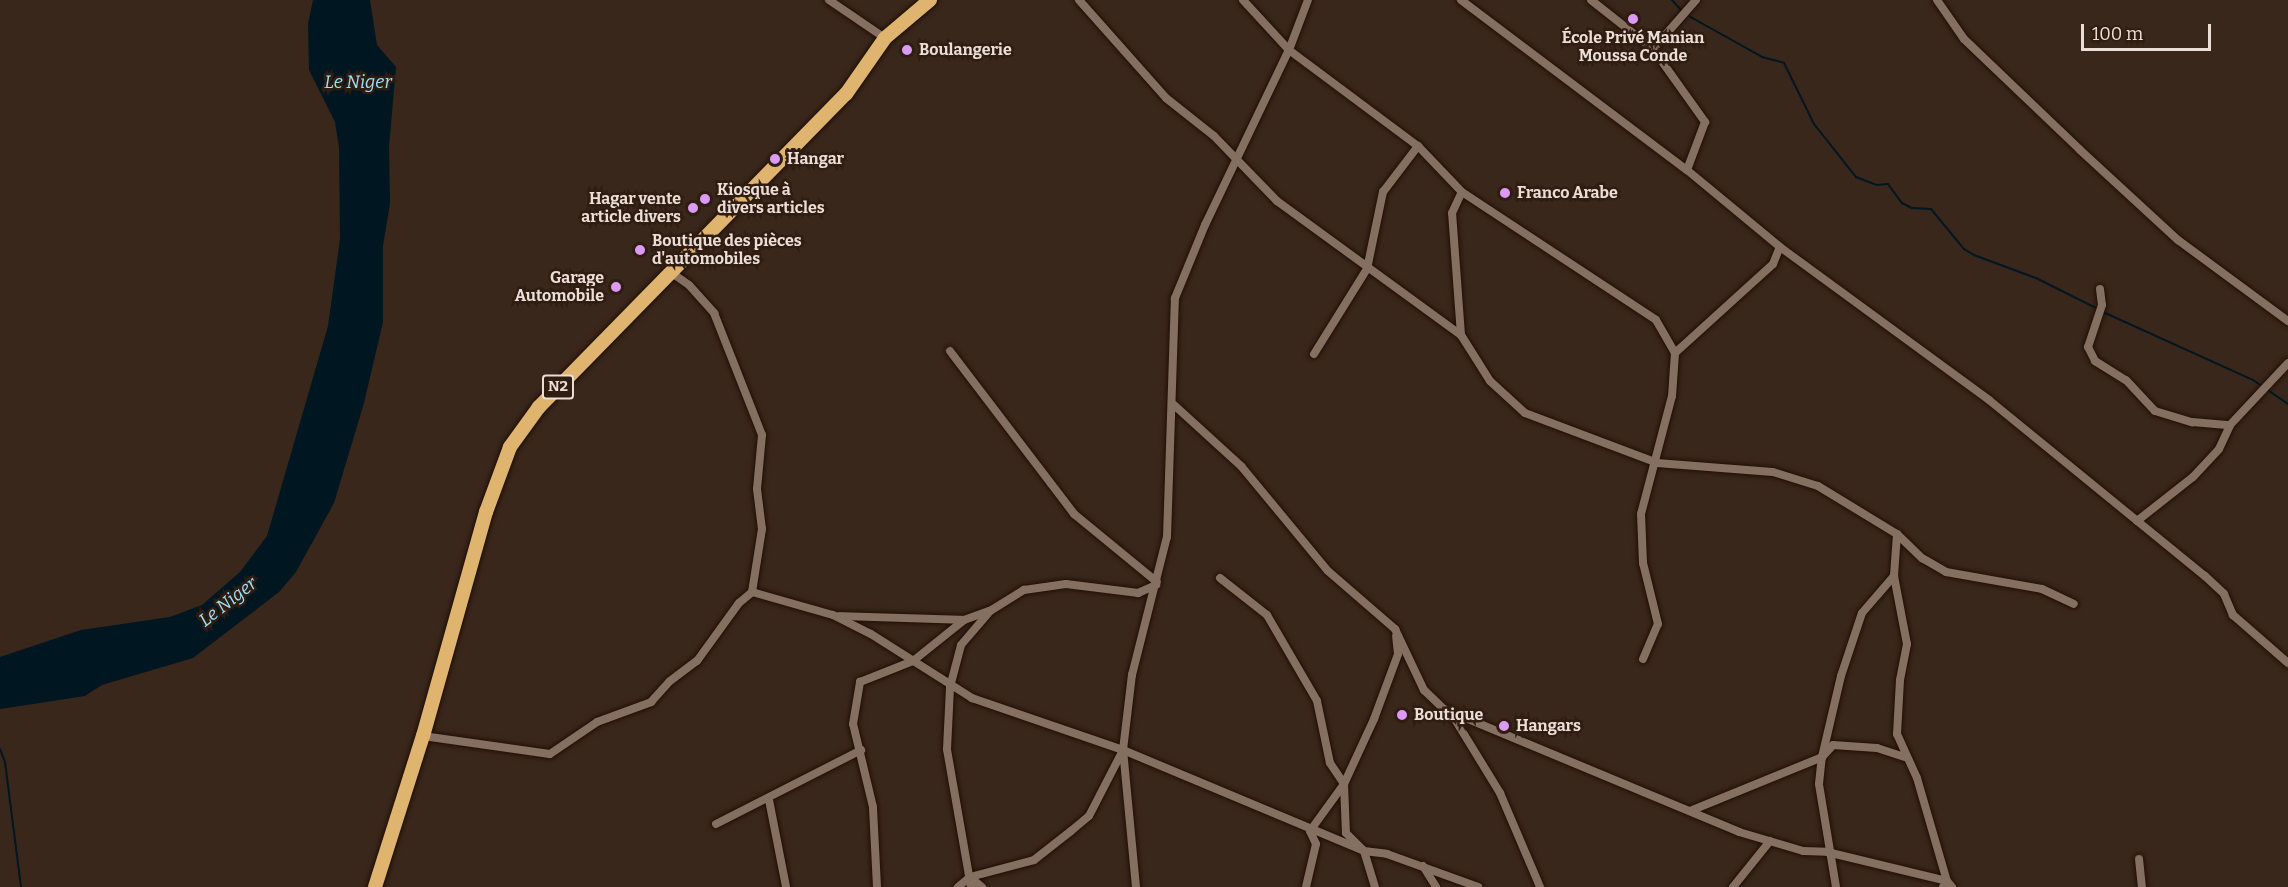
<!DOCTYPE html>
<meta charset="utf-8">
<style>
body{margin:0}
#map{position:relative;width:2288px;height:887px;overflow:hidden;background:#3a271b;font-family:Bitter,serif}
div>[style]{position:absolute}
.water>*{inset:0;background:#001621}
.stream>*{height:2px;margin:-1px;padding:0 1px;transform-origin:1px;border-radius:1px;background:#001621}
.roads{filter:drop-shadow(0 0 2px #200f05) drop-shadow(0 0 2px #200f05)}
.street>*{height:8px;margin:-4px;padding:0 4px;transform-origin:4px;border-radius:4px;background:#856f61}
.highway>*{height:14px;margin:-7px;padding:0 7px;transform-origin:7px;border-radius:7px;background:#dfb46f}
.dots>*{width:16px;height:16px;translate:-50% -50%;box-sizing:border-box;border:3px solid #301d12;border-radius:50%}
span{translate:-50% -50%;white-space:nowrap;text-align:center;line-height:1.15;-webkit-text-stroke:5px #301d12;paint-order:stroke}
.shield-label span{padding:2px 4px;background:#301d12;border:2px solid;border-radius:4px;-webkit-text-stroke-width:0}
.shield-label{font-size:15px;color:#ebded6;font-weight:700}
.poi-label{font-size:16px;color:#ebded6;font-weight:700}
.left{translate:0 -50%;text-align:left}
.right{translate:-100% -50%;text-align:right}
.water-label{font-size:18px;color:#9ce1fe;font-style:italic}
.scale{position:absolute;left:2081px;top:24px;width:130px;height:27px;box-sizing:border-box;border:3px solid #ebded6;border-top:0;padding-left:8px;font-size:18px;line-height:21px;white-space:nowrap;color:#ebded6;-webkit-text-stroke:4px #301d12;paint-order:stroke}
</style>
<div id="map">
<div class="water">
<i style="clip-path:polygon(313px 0,370px 0,377px 45px,396px 67px,389px 147px,390px 203px,383px 246px,383px 322px,364px 403px,334px 503px,296px 572px,279px 592px,193px 658px,102px 685px,85px 696px,0 709px,0 657px,81px 630px,170px 617px,202px 605px,240px 572px,267px 536px,328px 326px,340px 239px,339px 148px,335px 122px,309px 70px,308px 24px)"></i>
</div>
<div class="stream">
<i style="left:1672px;top:0;width:15px;rotate:48deg"></i>
<i style="left:1687px;top:15px;width:86px;rotate:29.2deg"></i>
<i style="left:1762px;top:57px;width:23px;rotate:15deg"></i>
<i style="left:1784px;top:63px;width:68px;rotate:63.8deg"></i>
<i style="left:1814px;top:124px;width:68px;rotate:51.6deg"></i>
<i style="left:1856px;top:177px;width:22px;rotate:21deg"></i>
<i style="left:1877px;top:185px;width:11px;rotate:-5deg"></i>
<i style="left:1888px;top:184px;width:24px;rotate:54deg"></i>
<i style="left:1902px;top:203px;width:11px;rotate:27deg"></i>
<i style="left:1912px;top:208px;width:19px;rotate:3deg"></i>
<i style="left:1931px;top:209px;width:52px;rotate:50.5deg"></i>
<i style="left:1964px;top:249px;width:12px;rotate:31deg"></i>
<i style="left:1974px;top:255px;width:66px;rotate:20.4deg"></i>
<i style="left:2036px;top:278px;width:69px;rotate:26.6deg"></i>
<i style="left:2103px;top:312px;width:165px;rotate:24.4deg"></i>
<i style="left:2253px;top:380px;width:42px;rotate:34.4deg"></i>
<i style="left:0;top:749px;width:14px;rotate:69deg"></i>
<i style="left:5px;top:762px;width:126px;rotate:82.7deg"></i>
</div>
<div class="roads">
<div class="street">
<i style="left:829px;top:0;width:68px;rotate:34.2deg"></i>
<i style="left:1079px;top:0;width:131px;rotate:48.4deg"></i>
<i style="left:1166px;top:98px;width:61px;rotate:38.4deg"></i>
<i style="left:1214px;top:136px;width:91px;rotate:45.9deg"></i>
<i style="left:1277px;top:201px;width:228px;rotate:36.1deg"></i>
<i style="left:1461px;top:335px;width:54px;rotate:57.8deg"></i>
<i style="left:1490px;top:381px;width:47px;rotate:42.4deg"></i>
<i style="left:1525px;top:413px;width:141px;rotate:20.7deg"></i>
<i style="left:1657px;top:463px;width:116px;rotate:4.4deg"></i>
<i style="left:1773px;top:472px;width:47px;rotate:17.3deg"></i>
<i style="left:1818px;top:486px;width:92px;rotate:31.3deg"></i>
<i style="left:1897px;top:534px;width:35px;rotate:44deg"></i>
<i style="left:1922px;top:558px;width:28px;rotate:30deg"></i>
<i style="left:1946px;top:572px;width:97px;rotate:10deg"></i>
<i style="left:2042px;top:589px;width:35px;rotate:25deg"></i>
<i style="left:1243px;top:0;width:68px;rotate:47.4deg"></i>
<i style="left:1289px;top:50px;width:161px;rotate:36.7deg"></i>
<i style="left:1418px;top:146px;width:64px;rotate:46.3deg"></i>
<i style="left:1462px;top:192px;width:232px;rotate:33.4deg"></i>
<i style="left:1656px;top:320px;width:38px;rotate:60deg"></i>
<i style="left:1461px;top:0;width:283px;rotate:37deg"></i>
<i style="left:1687px;top:170px;width:121px;rotate:39.6deg"></i>
<i style="left:1780px;top:247px;width:259px;rotate:36.2deg"></i>
<i style="left:1989px;top:400px;width:279px;rotate:39.2deg"></i>
<i style="left:2205px;top:576px;width:26px;rotate:43deg"></i>
<i style="left:2224px;top:594px;width:23px;rotate:67deg"></i>
<i style="left:2233px;top:615px;width:73px;rotate:41.1deg"></i>
<i style="left:1591px;top:0;width:79px;rotate:38.3deg"></i>
<i style="left:1653px;top:49px;width:90px;rotate:54.5deg"></i>
<i style="left:1705px;top:122px;width:51px;rotate:110.6deg"></i>
<i style="left:1937px;top:0;width:47px;rotate:55.3deg"></i>
<i style="left:1964px;top:39px;width:161px;rotate:43.7deg"></i>
<i style="left:2080px;top:150px;width:133px;rotate:42.6deg"></i>
<i style="left:2178px;top:240px;width:137px;rotate:36.4deg"></i>
<i style="left:1653px;top:49px;width:65px;rotate:-48.7deg"></i>
<i style="left:669px;top:271px;width:24px;rotate:35deg"></i>
<i style="left:689px;top:285px;width:38px;rotate:48deg"></i>
<i style="left:714px;top:313px;width:131px;rotate:68.5deg"></i>
<i style="left:762px;top:435px;width:54px;rotate:95.3deg"></i>
<i style="left:757px;top:489px;width:40px;rotate:82.9deg"></i>
<i style="left:762px;top:529px;width:64px;rotate:99deg"></i>
<i style="left:2100px;top:289px;width:16px;rotate:83deg"></i>
<i style="left:2102px;top:305px;width:44px;rotate:108.4deg"></i>
<i style="left:2088px;top:347px;width:16px;rotate:63deg"></i>
<i style="left:2095px;top:361px;width:36px;rotate:32deg"></i>
<i style="left:2126px;top:380px;width:42px;rotate:46.9deg"></i>
<i style="left:2155px;top:411px;width:39px;rotate:17deg"></i>
<i style="left:2192px;top:422px;width:38px;rotate:5deg"></i>
<i style="left:2230px;top:425px;width:85px;rotate:-46.9deg"></i>
<i style="left:1461px;top:335px;width:122px;rotate:-94.2deg"></i>
<i style="left:1452px;top:213px;width:23px;rotate:-65deg"></i>
<i style="left:950px;top:351px;width:205px;rotate:52.7deg"></i>
<i style="left:1074px;top:514px;width:107px;rotate:39.3deg"></i>
<i style="left:1314px;top:354px;width:100px;rotate:-58.1deg"></i>
<i style="left:1367px;top:269px;width:79px;rotate:-78.3deg"></i>
<i style="left:1383px;top:192px;width:58px;rotate:-52.7deg"></i>
<i style="left:1174px;top:405px;width:91px;rotate:42.3deg"></i>
<i style="left:1241px;top:466px;width:136px;rotate:50.4deg"></i>
<i style="left:1328px;top:571px;width:89px;rotate:40.9deg"></i>
<i style="left:1395px;top:629px;width:68px;rotate:64.6deg"></i>
<i style="left:1424px;top:690px;width:28px;rotate:44deg"></i>
<i style="left:1444px;top:709px;width:320px;rotate:22.6deg"></i>
<i style="left:1739px;top:832px;width:67px;rotate:16.5deg"></i>
<i style="left:1803px;top:851px;width:24px;rotate:2deg"></i>
<i style="left:1827px;top:852px;width:123px;rotate:13.6deg"></i>
<i style="left:1947px;top:881px;width:8px;rotate:50deg"></i>
<i style="left:2137px;top:521px;width:71px;rotate:-38.2deg"></i>
<i style="left:2193px;top:477px;width:38px;rotate:-47deg"></i>
<i style="left:2219px;top:449px;width:26px;rotate:-65deg"></i>
<i style="left:1897px;top:534px;width:42px;rotate:94.1deg"></i>
<i style="left:1894px;top:576px;width:69px;rotate:79.2deg"></i>
<i style="left:1907px;top:644px;width:37px;rotate:101deg"></i>
<i style="left:1900px;top:680px;width:54px;rotate:93.2deg"></i>
<i style="left:1897px;top:734px;width:48px;rotate:65.6deg"></i>
<i style="left:1917px;top:778px;width:107px;rotate:73.8deg"></i>
<i style="left:1947px;top:881px;width:7px;rotate:124deg"></i>
<i style="left:1220px;top:578px;width:60px;rotate:38.2deg"></i>
<i style="left:1267px;top:615px;width:99px;rotate:59.8deg"></i>
<i style="left:1317px;top:701px;width:63px;rotate:78.2deg"></i>
<i style="left:1330px;top:763px;width:25px;rotate:56deg"></i>
<i style="left:1344px;top:784px;width:49px;rotate:87.7deg"></i>
<i style="left:1346px;top:833px;width:25px;rotate:45deg"></i>
<i style="left:1364px;top:851px;width:38px;rotate:73deg"></i>
<i style="left:839px;top:616px;width:125px;rotate:1.8deg"></i>
<i style="left:1643px;top:659px;width:38px;rotate:-67deg"></i>
<i style="left:1658px;top:624px;width:63px;rotate:-103.8deg"></i>
<i style="left:1643px;top:563px;width:49px;rotate:-92.3deg"></i>
<i style="left:1641px;top:514px;width:122px;rotate:-75.3deg"></i>
<i style="left:1672px;top:396px;width:43px;rotate:-86deg"></i>
<i style="left:1675px;top:353px;width:132px;rotate:-42.2deg"></i>
<i style="left:1773px;top:264px;width:18px;rotate:-68deg"></i>
<i style="left:1451px;top:713px;width:94px;rotate:58.5deg"></i>
<i style="left:1500px;top:793px;width:102px;rotate:66.9deg"></i>
<i style="left:423px;top:736px;width:128px;rotate:8.1deg"></i>
<i style="left:550px;top:754px;width:57px;rotate:-34.2deg"></i>
<i style="left:597px;top:722px;width:58px;rotate:-20.3deg"></i>
<i style="left:651px;top:702px;width:28px;rotate:-48deg"></i>
<i style="left:670px;top:681px;width:34px;rotate:-37deg"></i>
<i style="left:697px;top:661px;width:72px;rotate:-54.1deg"></i>
<i style="left:739px;top:603px;width:17px;rotate:-40deg"></i>
<i style="left:752px;top:592px;width:84px;rotate:15.9deg"></i>
<i style="left:833px;top:615px;width:42px;rotate:26.6deg"></i>
<i style="left:871px;top:634px;width:120px;rotate:32.4deg"></i>
<i style="left:972px;top:698px;width:160px;rotate:19deg"></i>
<i style="left:1123px;top:750px;width:261px;rotate:22.7deg"></i>
<i style="left:1364px;top:851px;width:23px;rotate:7deg"></i>
<i style="left:1387px;top:854px;width:97px;rotate:19.9deg"></i>
<i style="left:769px;top:800px;width:89px;rotate:78.9deg"></i>
<i style="left:1690px;top:811px;width:143px;rotate:-22.2deg"></i>
<i style="left:1822px;top:757px;width:16px;rotate:-47deg"></i>
<i style="left:1833px;top:745px;width:44px;rotate:3.9deg"></i>
<i style="left:1877px;top:748px;width:29px;rotate:18deg"></i>
<i style="left:716px;top:824px;width:163px;rotate:-27deg"></i>
<i style="left:2139px;top:859px;width:28px;rotate:84deg"></i>
<i style="left:1423px;top:866px;width:25px;rotate:58deg"></i>
<i style="left:970px;top:877px;width:16px;rotate:40deg"></i>
<i style="left:877px;top:887px;width:80px;rotate:-92.9deg"></i>
<i style="left:873px;top:807px;width:85px;rotate:-103.5deg"></i>
<i style="left:853px;top:724px;width:43px;rotate:-80.5deg"></i>
<i style="left:860px;top:682px;width:57px;rotate:-21.6deg"></i>
<i style="left:913px;top:661px;width:65px;rotate:-38.8deg"></i>
<i style="left:964px;top:620px;width:27px;rotate:-20deg"></i>
<i style="left:958px;top:887px;width:16px;rotate:-40deg"></i>
<i style="left:970px;top:877px;width:66px;rotate:-14.9deg"></i>
<i style="left:1034px;top:860px;width:47px;rotate:-38.1deg"></i>
<i style="left:1071px;top:831px;width:23px;rotate:-40deg"></i>
<i style="left:1089px;top:816px;width:74px;rotate:-62.7deg"></i>
<i style="left:971px;top:887px;width:140px;rotate:-99.9deg"></i>
<i style="left:947px;top:749px;width:62px;rotate:-87.2deg"></i>
<i style="left:950px;top:687px;width:43px;rotate:-75.3deg"></i>
<i style="left:961px;top:645px;width:45px;rotate:-49.5deg"></i>
<i style="left:990px;top:611px;width:40px;rotate:-32deg"></i>
<i style="left:1024px;top:590px;width:42px;rotate:-8.1deg"></i>
<i style="left:1066px;top:584px;width:73px;rotate:7.1deg"></i>
<i style="left:1138px;top:593px;width:20px;rotate:-24deg"></i>
<i style="left:1136px;top:887px;width:138px;rotate:-95.4deg"></i>
<i style="left:1123px;top:750px;width:76px;rotate:-83.2deg"></i>
<i style="left:1132px;top:675px;width:142px;rotate:-75.8deg"></i>
<i style="left:1167px;top:537px;width:239px;rotate:-88.1deg"></i>
<i style="left:1175px;top:298px;width:79px;rotate:-67.7deg"></i>
<i style="left:1205px;top:225px;width:194px;rotate:-64.4deg"></i>
<i style="left:1289px;top:50px;width:53px;rotate:-69.2deg"></i>
<i style="left:1306px;top:887px;width:44px;rotate:-76.9deg"></i>
<i style="left:1316px;top:844px;width:14px;rotate:-115deg"></i>
<i style="left:1310px;top:831px;width:58px;rotate:-54.1deg"></i>
<i style="left:1344px;top:784px;width:72px;rotate:-65.2deg"></i>
<i style="left:1374px;top:719px;width:69px;rotate:-69.7deg"></i>
<i style="left:1398px;top:654px;width:18px;rotate:-96deg"></i>
<i style="left:1733px;top:887px;width:59px;rotate:-51.2deg"></i>
<i style="left:1836px;top:887px;width:104px;rotate:-99.4deg"></i>
<i style="left:1819px;top:784px;width:27px;rotate:-84deg"></i>
<i style="left:1822px;top:757px;width:83px;rotate:-76.8deg"></i>
<i style="left:1841px;top:676px;width:66px;rotate:-71.6deg"></i>
<i style="left:1862px;top:613px;width:49px;rotate:-49.1deg"></i>
</div>
<div class="highway">
<i style="left:375px;top:887px;width:158px;rotate:-72.4deg"></i>
<i style="left:423px;top:736px;width:233px;rotate:-74.3deg"></i>
<i style="left:486px;top:512px;width:69px;rotate:-69.7deg"></i>
<i style="left:510px;top:447px;width:49px;rotate:-54.1deg"></i>
<i style="left:539px;top:407px;width:438px;rotate:-45.6deg"></i>
<i style="left:846px;top:94px;width:68px;rotate:-55.1deg"></i>
<i style="left:885px;top:38px;width:59px;rotate:-40.2deg"></i>
</div>
</div>
<div class="dots">
<i style="left:1633px;top:19px;background:#da9af6"></i>
<i style="left:907px;top:50px;background:#da9af6"></i>
<i style="left:775px;top:159px;background:#da9af6"></i>
<i style="left:1505px;top:193px;background:#da9af6"></i>
<i style="left:705px;top:199px;background:#da9af6"></i>
<i style="left:693px;top:208px;background:#da9af6"></i>
<i style="left:640px;top:250px;background:#da9af6"></i>
<i style="left:616px;top:287px;background:#da9af6"></i>
<i style="left:1402px;top:715px;background:#da9af6"></i>
<i style="left:1504px;top:726px;background:#da9af6"></i>
</div>
<div class="shield-label">
<span style="left:558px;top:387px">N2</span>
</div>
<div class="poi-label">
<span style="left:1633px;top:47px">École Privé Manian<br>Moussa Conde</span>
<span class="left" style="left:919px;top:50px">Boulangerie</span>
<span class="left" style="left:787px;top:159px">Hangar</span>
<span class="left" style="left:717px;top:199px">Kiosque à<br>divers articles</span>
<span class="left" style="left:1517px;top:193px">Franco Arabe</span>
<span class="right" style="left:681px;top:208px">Hagar vente<br>article divers</span>
<span class="left" style="left:652px;top:250px">Boutique des pièces<br>d'automobiles</span>
<span class="right" style="left:604px;top:287px">Garage<br>Automobile</span>
<span class="left" style="left:1414px;top:715px">Boutique</span>
<span class="left" style="left:1516px;top:726px">Hangars</span>
</div>
<div class="water-label">
<span style="left:358px;top:82px">Le Niger</span>
<span style="left:228px;top:602px;rotate:-38deg">Le Niger</span>
</div>
<div class="scale">100 m</div>
</div>
